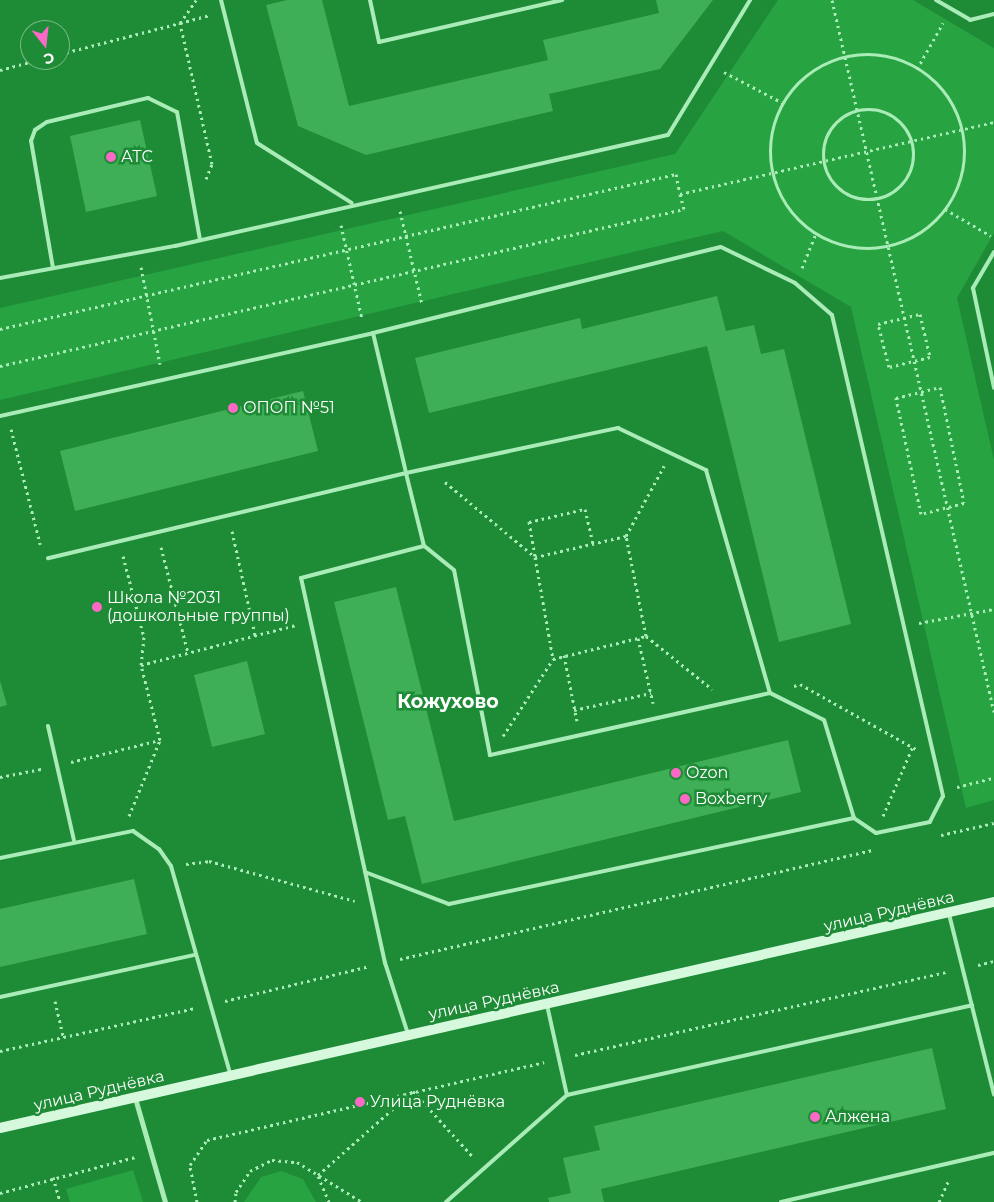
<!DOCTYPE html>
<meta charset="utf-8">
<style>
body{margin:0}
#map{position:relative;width:994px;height:1202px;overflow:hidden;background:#1e8b36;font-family:Montserrat,sans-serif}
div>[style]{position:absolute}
.green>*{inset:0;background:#27a341}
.building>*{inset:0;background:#3eaf56}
.path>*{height:3px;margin-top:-1.5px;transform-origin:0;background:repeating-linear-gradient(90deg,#aaecb7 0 2.5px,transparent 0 6.5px)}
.path>.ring{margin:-1.5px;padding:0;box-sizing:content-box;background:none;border:3px solid #aaecb7;border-radius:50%}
.lane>*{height:4px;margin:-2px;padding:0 2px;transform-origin:2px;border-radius:2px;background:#aaecb7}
.street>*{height:5px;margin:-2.5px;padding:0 2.5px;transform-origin:2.5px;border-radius:2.5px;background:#aaecb7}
.secondary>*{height:10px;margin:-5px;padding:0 5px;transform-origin:5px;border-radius:5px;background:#d6f9de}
.dots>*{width:14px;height:14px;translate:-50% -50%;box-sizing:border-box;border:2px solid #1e8b36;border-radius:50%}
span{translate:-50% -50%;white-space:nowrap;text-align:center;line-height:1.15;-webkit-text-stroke:5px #1e8b36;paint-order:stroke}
.poi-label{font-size:16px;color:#fff}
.left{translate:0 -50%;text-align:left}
.street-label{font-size:16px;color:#fff}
.quarter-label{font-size:19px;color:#fff;font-weight:700}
.north{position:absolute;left:20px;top:20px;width:50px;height:50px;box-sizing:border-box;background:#1e8b36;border:1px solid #78b986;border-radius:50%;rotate:164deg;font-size:14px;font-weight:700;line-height:20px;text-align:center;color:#fff}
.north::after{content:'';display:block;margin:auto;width:18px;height:22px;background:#fb69c6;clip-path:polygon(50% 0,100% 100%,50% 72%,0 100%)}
</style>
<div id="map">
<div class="green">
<i style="clip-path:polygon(778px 0,913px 0,994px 48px,994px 233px,957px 298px,994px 460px,994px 800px,966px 808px,851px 307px,723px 231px,0 400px,0 308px,675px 154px)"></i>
<i style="clip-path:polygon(133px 1170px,143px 1202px,70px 1202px,66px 1189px)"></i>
<i style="clip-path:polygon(281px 1171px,303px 1179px,316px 1202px,244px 1202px,261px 1177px)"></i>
</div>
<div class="building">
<i style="clip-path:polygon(287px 0,322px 0,349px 106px,548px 60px,543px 40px,659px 13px,656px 0,713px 0,660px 69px,549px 94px,553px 111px,366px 155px,298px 126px,266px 5px)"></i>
<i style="clip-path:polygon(140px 120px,157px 196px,86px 212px,70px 136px)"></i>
<i style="clip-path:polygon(717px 296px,726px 331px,754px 325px,761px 354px,784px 349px,851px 624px,779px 642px,707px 346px,429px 413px,415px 358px,580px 318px,582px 329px)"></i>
<i style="clip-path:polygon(303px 391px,318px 451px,75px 511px,60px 451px)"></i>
<i style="clip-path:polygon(396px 587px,454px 821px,788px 740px,801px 792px,422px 884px,405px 816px,388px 820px,334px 602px)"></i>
<i style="clip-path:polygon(247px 661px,265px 734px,212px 747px,194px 675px)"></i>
<i style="clip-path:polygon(0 681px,7px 705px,0 707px)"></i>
<i style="clip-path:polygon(134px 879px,147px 934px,0 967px,0 909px)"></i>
<i style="clip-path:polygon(932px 1048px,946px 1109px,601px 1189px,604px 1202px,549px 1202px,548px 1198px,571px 1193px,563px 1158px,600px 1150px,594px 1126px)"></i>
</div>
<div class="path">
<i style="left:832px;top:0;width:730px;rotate:77.18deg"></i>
<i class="ring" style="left:770px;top:54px;width:191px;height:191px"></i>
<i style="left:60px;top:54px;width:124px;rotate:-14.5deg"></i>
<i style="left:180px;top:23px;width:28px;rotate:-55deg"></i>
<i style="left:917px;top:69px;width:53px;rotate:-60.5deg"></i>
<i style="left:0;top:70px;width:39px;rotate:-15deg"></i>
<i style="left:724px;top:72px;width:67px;rotate:27.7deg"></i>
<i class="ring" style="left:823px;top:109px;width:87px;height:87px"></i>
<i style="left:206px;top:179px;width:16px;rotate:-68deg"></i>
<i style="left:212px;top:164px;width:145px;rotate:-102.8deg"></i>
<i style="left:180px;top:23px;width:30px;rotate:-15deg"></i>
<i style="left:945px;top:209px;width:53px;rotate:30.4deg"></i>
<i style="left:400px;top:211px;width:96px;rotate:76.7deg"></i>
<i style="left:341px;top:225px;width:96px;rotate:77.4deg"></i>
<i style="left:141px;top:267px;width:99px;rotate:78.9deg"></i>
<i style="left:802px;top:268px;width:37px;rotate:-68deg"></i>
<i style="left:920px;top:314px;width:44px;rotate:76.9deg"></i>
<i style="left:930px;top:357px;width:42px;rotate:166.3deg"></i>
<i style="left:889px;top:367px;width:44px;rotate:-104.3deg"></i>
<i style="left:878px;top:324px;width:43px;rotate:-13.4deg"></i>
<i style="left:0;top:329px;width:694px;rotate:-12.91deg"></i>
<i style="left:676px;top:174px;width:20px;rotate:79deg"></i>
<i style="left:0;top:366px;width:702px;rotate:-12.93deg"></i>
<i style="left:684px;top:209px;width:16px;rotate:-105deg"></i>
<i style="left:680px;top:194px;width:322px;rotate:-12.9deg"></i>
<i style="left:940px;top:387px;width:118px;rotate:78.3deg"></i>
<i style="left:964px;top:503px;width:44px;rotate:165.7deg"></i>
<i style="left:921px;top:514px;width:119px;rotate:-102.2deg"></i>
<i style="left:896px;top:398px;width:45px;rotate:-14deg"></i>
<i style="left:11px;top:429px;width:119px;rotate:75.8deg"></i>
<i style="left:445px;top:482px;width:117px;rotate:39.8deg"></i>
<i style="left:232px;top:531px;width:107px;rotate:77.5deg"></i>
<i style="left:626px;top:536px;width:80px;rotate:-61.5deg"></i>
<i style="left:161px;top:547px;width:109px;rotate:75.7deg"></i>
<i style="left:123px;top:556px;width:84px;rotate:75.5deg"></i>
<i style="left:144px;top:637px;width:28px;rotate:96deg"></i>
<i style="left:535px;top:556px;width:35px;rotate:-100deg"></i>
<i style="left:529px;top:522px;width:57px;rotate:-13.1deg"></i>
<i style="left:585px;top:509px;width:35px;rotate:77deg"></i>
<i style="left:919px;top:623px;width:76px;rotate:-10.6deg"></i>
<i style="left:646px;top:636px;width:102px;rotate:-101.3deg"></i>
<i style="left:626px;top:536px;width:93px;rotate:167deg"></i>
<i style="left:535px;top:557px;width:104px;rotate:80deg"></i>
<i style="left:553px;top:659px;width:96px;rotate:-13.9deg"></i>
<i style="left:646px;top:636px;width:85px;rotate:38.8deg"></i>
<i style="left:638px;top:638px;width:67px;rotate:77deg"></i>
<i style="left:564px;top:655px;width:67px;rotate:78.9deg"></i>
<i style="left:794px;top:686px;width:6px;rotate:-18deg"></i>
<i style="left:800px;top:684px;width:133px;rotate:29.3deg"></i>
<i style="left:574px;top:710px;width:79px;rotate:-12.4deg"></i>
<i style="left:503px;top:736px;width:92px;rotate:-57deg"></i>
<i style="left:71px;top:762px;width:92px;rotate:-13.9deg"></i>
<i style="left:160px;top:740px;width:77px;rotate:-104.2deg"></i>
<i style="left:141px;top:665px;width:160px;rotate:-14.5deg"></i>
<i style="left:0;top:777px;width:42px;rotate:-11deg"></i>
<i style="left:957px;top:787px;width:38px;rotate:-14deg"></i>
<i style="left:129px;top:816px;width:82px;rotate:-67.8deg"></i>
<i style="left:883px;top:816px;width:76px;rotate:-66.8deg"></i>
<i style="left:941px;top:835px;width:54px;rotate:-12.8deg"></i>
<i style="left:186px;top:864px;width:23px;rotate:-7deg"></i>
<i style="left:209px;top:861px;width:151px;rotate:15.3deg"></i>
<i style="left:400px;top:959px;width:486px;rotate:-13deg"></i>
<i style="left:978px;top:965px;width:16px;rotate:-14deg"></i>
<i style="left:55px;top:1001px;width:37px;rotate:77deg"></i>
<i style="left:225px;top:1001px;width:149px;rotate:-13.6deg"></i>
<i style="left:0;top:1051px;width:200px;rotate:-12.4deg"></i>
<i style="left:575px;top:1055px;width:381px;rotate:-12.6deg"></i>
<i style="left:318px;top:1175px;width:127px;rotate:-41.5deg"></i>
<i style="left:413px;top:1091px;width:89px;rotate:47.7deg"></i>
<i style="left:318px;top:1176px;width:28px;rotate:67deg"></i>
<i style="left:53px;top:1177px;width:26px;rotate:74deg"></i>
<i style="left:0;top:1193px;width:140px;rotate:-14.9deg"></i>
<i style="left:197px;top:1202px;width:38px;rotate:-101deg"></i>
<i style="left:190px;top:1165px;width:30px;rotate:-56deg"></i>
<i style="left:207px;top:1140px;width:346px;rotate:-13deg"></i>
<i style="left:235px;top:1202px;width:10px;rotate:-84deg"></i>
<i style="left:236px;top:1192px;width:25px;rotate:-56deg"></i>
<i style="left:250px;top:1171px;width:25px;rotate:-27deg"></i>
<i style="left:272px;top:1160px;width:25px;rotate:5deg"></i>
<i style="left:297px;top:1162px;width:76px;rotate:31.6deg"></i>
<i style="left:939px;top:1202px;width:24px;rotate:-66deg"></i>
</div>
<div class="lane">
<i style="left:221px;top:0;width:147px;rotate:75.9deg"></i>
<i style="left:257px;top:143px;width:112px;rotate:32.3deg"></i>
<i style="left:370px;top:0;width:43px;rotate:77.9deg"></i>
<i style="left:379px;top:42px;width:188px;rotate:-12.9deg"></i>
<i style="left:936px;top:0;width:39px;rotate:30deg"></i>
<i style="left:970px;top:20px;width:25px;rotate:-14deg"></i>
<i style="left:994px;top:252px;width:42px;rotate:120.3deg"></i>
<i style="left:973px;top:288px;width:102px;rotate:78.1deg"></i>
<i style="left:53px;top:268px;width:129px;rotate:-99.8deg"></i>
<i style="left:31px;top:141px;width:12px;rotate:-70deg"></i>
<i style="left:35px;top:130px;width:14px;rotate:-34deg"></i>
<i style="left:47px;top:122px;width:104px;rotate:-13.4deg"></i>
<i style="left:148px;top:98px;width:32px;rotate:26deg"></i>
<i style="left:177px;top:112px;width:130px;rotate:79.8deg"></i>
<i style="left:0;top:278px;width:178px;rotate:-10.4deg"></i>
<i style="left:175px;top:246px;width:505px;rotate:-12.69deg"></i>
<i style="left:668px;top:135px;width:158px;rotate:-58.7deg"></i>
<i style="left:373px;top:333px;width:144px;rotate:76.7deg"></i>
<i style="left:406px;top:473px;width:217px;rotate:-12deg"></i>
<i style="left:618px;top:428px;width:98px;rotate:25.5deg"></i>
<i style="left:706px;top:470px;width:232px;rotate:74deg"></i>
<i style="left:0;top:416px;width:382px;rotate:-12.5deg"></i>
<i style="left:373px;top:333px;width:358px;rotate:-13.9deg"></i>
<i style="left:721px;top:247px;width:82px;rotate:25.9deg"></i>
<i style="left:795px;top:283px;width:49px;rotate:40.9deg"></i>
<i style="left:832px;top:315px;width:494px;rotate:77deg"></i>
<i style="left:943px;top:796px;width:29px;rotate:117deg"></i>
<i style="left:930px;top:822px;width:55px;rotate:168.5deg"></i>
<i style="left:876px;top:833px;width:27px;rotate:-146deg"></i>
<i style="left:854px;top:818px;width:102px;rotate:-107deg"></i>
<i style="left:824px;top:720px;width:60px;rotate:-153.4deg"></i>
<i style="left:770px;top:693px;width:287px;rotate:167.5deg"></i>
<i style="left:490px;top:755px;width:188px;rotate:-101deg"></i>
<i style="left:454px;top:570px;width:38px;rotate:-141deg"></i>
<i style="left:424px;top:546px;width:75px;rotate:-103.9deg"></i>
<i style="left:406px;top:473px;width:368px;rotate:166.6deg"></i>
<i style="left:48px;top:726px;width:117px;rotate:77.2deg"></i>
<i style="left:0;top:858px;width:136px;rotate:-11.5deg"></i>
<i style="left:133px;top:831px;width:32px;rotate:35deg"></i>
<i style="left:159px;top:849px;width:21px;rotate:55deg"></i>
<i style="left:171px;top:866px;width:215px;rotate:74.1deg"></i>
<i style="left:365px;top:872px;width:90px;rotate:20.9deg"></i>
<i style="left:449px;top:904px;width:414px;rotate:-12deg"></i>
<i style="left:949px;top:914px;width:186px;rotate:76deg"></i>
<i style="left:0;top:997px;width:198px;rotate:-12.2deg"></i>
<i style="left:547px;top:1005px;width:92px;rotate:77.5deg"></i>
<i style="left:408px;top:1034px;width:75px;rotate:-107.9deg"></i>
<i style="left:385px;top:963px;width:394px;rotate:-102.3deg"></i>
<i style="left:301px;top:578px;width:127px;rotate:-14.6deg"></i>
<i style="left:446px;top:1202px;width:162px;rotate:-41.5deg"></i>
<i style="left:567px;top:1095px;width:415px;rotate:-12.5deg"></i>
<i style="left:781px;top:1202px;width:219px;rotate:-13deg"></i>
</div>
<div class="street">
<i style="left:135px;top:1098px;width:108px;rotate:73.9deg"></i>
</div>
<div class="secondary">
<i style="left:0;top:1128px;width:1019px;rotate:-12.81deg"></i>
</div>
<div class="dots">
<i style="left:111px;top:157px;background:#fb69c6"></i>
<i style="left:233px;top:408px;background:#fb69c6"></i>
<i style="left:97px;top:607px;background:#fb69c6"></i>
<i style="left:676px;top:773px;background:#fb69c6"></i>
<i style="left:685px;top:799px;background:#fb69c6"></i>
<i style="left:360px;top:1102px;background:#fb69c6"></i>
<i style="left:815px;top:1117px;background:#fb69c6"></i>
</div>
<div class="poi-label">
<span class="left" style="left:121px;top:157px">АТС</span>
<span class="left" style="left:243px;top:408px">ОПОП №51</span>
<span class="left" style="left:107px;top:607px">Школа №2031<br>(дошкольные группы)</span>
<span class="left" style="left:686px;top:773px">Ozon</span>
<span class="left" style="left:695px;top:799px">Boxberry</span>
<span class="left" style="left:370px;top:1102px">Улица Руднёвка</span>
<span class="left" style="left:825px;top:1117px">Алжена</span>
</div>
<div class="street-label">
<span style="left:889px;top:912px;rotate:-13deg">улица Руднёвка</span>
<span style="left:494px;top:1001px;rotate:-12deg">улица Руднёвка</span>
<span style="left:99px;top:1091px;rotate:-13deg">улица Руднёвка</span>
</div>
<div class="quarter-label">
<span style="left:448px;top:702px">Кожухово</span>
</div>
<div class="north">С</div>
</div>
